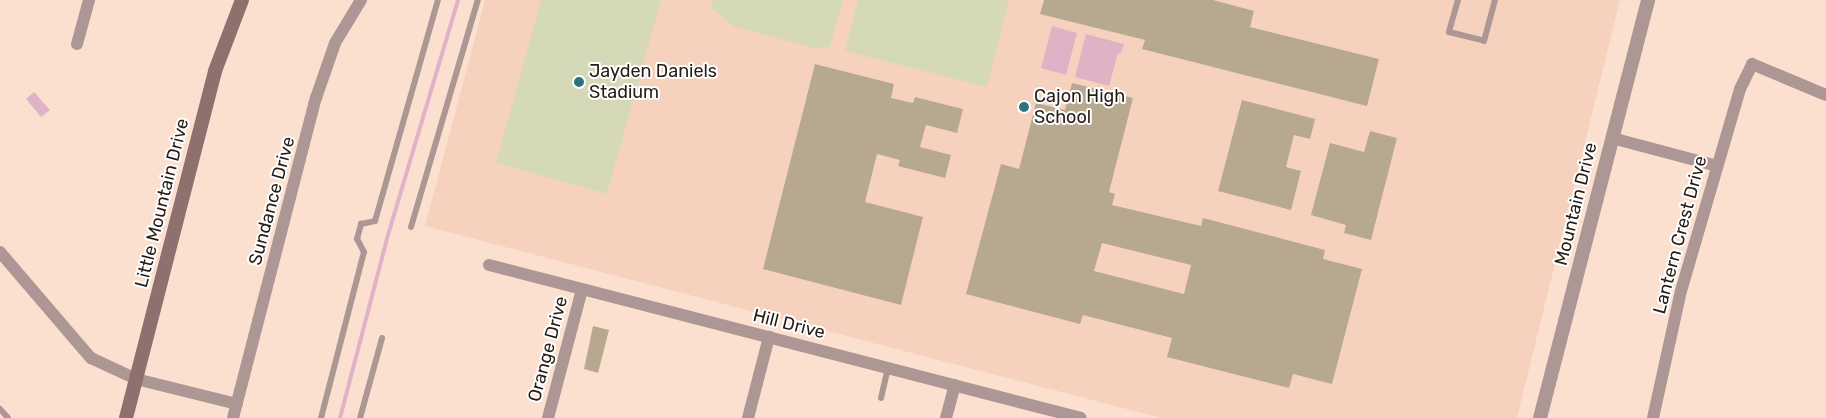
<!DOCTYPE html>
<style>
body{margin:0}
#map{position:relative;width:1826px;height:418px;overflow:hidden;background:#fce0cf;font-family:Rubik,sans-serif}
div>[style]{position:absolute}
.built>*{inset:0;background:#f6d2be}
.green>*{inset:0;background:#d6d9b8}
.water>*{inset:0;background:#e0b2c5}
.stream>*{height:4px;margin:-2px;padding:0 2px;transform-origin:2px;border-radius:2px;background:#e0b2c5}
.building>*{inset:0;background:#b7a990}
.service>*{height:6px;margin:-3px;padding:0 3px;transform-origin:3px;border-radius:3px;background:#ad9795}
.minor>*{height:12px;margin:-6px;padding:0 6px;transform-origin:6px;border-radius:6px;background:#ad9795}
.tertiary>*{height:14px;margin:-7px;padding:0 7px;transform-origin:7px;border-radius:7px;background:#ad9795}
.secondary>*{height:14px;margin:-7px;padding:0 7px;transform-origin:7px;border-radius:7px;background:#8f706f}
.dots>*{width:14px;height:14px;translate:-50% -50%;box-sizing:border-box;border:2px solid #fff;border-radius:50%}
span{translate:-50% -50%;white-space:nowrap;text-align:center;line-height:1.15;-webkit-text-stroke:4px #fff;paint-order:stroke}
.poi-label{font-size:18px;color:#261c16}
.left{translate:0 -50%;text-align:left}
.street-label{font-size:18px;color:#261c16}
</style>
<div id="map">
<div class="built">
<i style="clip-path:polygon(485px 0,1620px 0,1517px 418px,1161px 418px,425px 226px)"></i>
</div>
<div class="green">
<i style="clip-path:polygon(541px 0,661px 0,607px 194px,496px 163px)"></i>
<i style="clip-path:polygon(713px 0,843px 0,830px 47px,814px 48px,735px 27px,711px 8px)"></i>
<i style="clip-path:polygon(858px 0,1009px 0,987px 87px,845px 51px)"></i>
</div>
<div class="water">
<i style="clip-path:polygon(1052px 26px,1077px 33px,1066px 75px,1041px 68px)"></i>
<i style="clip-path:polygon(1086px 34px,1124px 44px,1121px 53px,1118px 53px,1109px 86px,1075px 77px)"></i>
<i style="clip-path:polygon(34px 92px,50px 110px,41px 117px,26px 99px)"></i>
</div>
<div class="stream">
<i style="left:340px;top:418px;width:189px;rotate:-75.3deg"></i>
<i style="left:388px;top:235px;width:245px;rotate:-73.4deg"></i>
</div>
<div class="building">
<i style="clip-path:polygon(1044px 0,1213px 0,1254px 11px,1250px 27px,1379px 59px,1367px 106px,1142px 49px,1145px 40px,1040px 14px)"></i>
<i style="clip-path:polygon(815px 64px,894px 84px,891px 98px,913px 103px,915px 97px,963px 109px,957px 133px,926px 125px,920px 147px,951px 155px,945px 178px,898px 166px,900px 160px,877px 154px,865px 202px,923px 217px,901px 305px,763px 269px)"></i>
<i style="clip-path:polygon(evenodd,1072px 83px,1133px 98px,1109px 192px,1115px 194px,1112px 205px,1201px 226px,1203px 218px,1325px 250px,1323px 259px,1362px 269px,1332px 384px,1293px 374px,1289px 388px,1167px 357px,1172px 338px,1083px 315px,1080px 324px,966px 294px,1001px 164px,1019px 169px,1036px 103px,1065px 110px,1072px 83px,1102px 243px,1191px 265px,1184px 294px,1094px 271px,1102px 243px)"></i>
<i style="clip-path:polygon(1242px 100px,1315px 119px,1310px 139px,1294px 135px,1286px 167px,1301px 171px,1291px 210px,1218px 191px)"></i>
<i style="clip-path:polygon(1370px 131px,1397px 138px,1371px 240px,1344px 233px,1346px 225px,1311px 215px,1330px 143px,1364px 152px)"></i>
<i style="clip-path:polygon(593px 326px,609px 330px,598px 373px,584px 369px)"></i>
</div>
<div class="service">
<i style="left:1458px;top:0;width:33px;rotate:106deg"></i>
<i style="left:1449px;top:32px;width:36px;rotate:14deg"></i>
<i style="left:1484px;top:41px;width:42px;rotate:-75deg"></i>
<i style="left:411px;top:227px;width:237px;rotate:-73.6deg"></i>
<i style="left:881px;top:398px;width:31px;rotate:-77deg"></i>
<i style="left:0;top:409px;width:12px;rotate:48deg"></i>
<i style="left:321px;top:418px;width:171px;rotate:-75.5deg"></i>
<i style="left:364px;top:252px;width:15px;rotate:-118deg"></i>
<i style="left:357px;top:239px;width:16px;rotate:-75deg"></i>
<i style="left:361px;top:224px;width:14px;rotate:-12deg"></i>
<i style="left:375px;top:221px;width:230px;rotate:-74.1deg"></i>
<i style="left:360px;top:418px;width:83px;rotate:-74.6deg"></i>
</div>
<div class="minor">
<i style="left:77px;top:44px;width:46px;rotate:-74.7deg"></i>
<i style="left:1612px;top:138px;width:109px;rotate:14.9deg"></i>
<i style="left:0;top:252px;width:140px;rotate:49.4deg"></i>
<i style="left:91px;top:358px;width:50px;rotate:25deg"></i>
<i style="left:136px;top:379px;width:104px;rotate:13.9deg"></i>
<i style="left:489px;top:265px;width:611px;rotate:14.49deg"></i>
<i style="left:233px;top:418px;width:331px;rotate:-75.5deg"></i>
<i style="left:316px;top:98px;width:58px;rotate:-70.9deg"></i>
<i style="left:335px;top:43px;width:50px;rotate:-58.8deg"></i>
<i style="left:548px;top:418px;width:133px;rotate:-75.2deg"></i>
<i style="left:748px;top:418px;width:84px;rotate:-75.5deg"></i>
<i style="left:946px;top:418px;width:34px;rotate:-75deg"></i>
<i style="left:1653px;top:418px;width:130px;rotate:-77.6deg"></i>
<i style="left:1681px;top:291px;width:210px;rotate:-73.7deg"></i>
<i style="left:1740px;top:89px;width:28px;rotate:-64deg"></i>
<i style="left:1752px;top:64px;width:80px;rotate:22.7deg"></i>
</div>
<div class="tertiary">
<i style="left:1540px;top:418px;width:432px;rotate:-75.5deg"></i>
</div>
<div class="secondary">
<i style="left:126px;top:418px;width:358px;rotate:-75.6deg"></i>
<i style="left:215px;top:71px;width:76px;rotate:-69.2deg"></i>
</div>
<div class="dots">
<i style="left:579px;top:82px;background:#2a747b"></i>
<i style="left:1024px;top:107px;background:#2a747b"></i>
</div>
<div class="poi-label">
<span class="left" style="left:589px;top:82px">Jayden Daniels<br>Stadium</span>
<span class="left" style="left:1034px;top:107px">Cajon High<br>School</span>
</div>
<div class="street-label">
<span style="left:272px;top:201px;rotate:-75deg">Sundance Drive</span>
<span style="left:162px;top:203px;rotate:-76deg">Little Mountain Drive</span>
<span style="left:1576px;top:204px;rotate:-76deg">Mountain Drive</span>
<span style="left:1680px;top:235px;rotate:-75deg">Lantern Crest Drive</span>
<span style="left:789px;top:324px;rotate:14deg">Hill Drive</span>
<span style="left:548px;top:349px;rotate:-75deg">Orange Drive</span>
</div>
</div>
